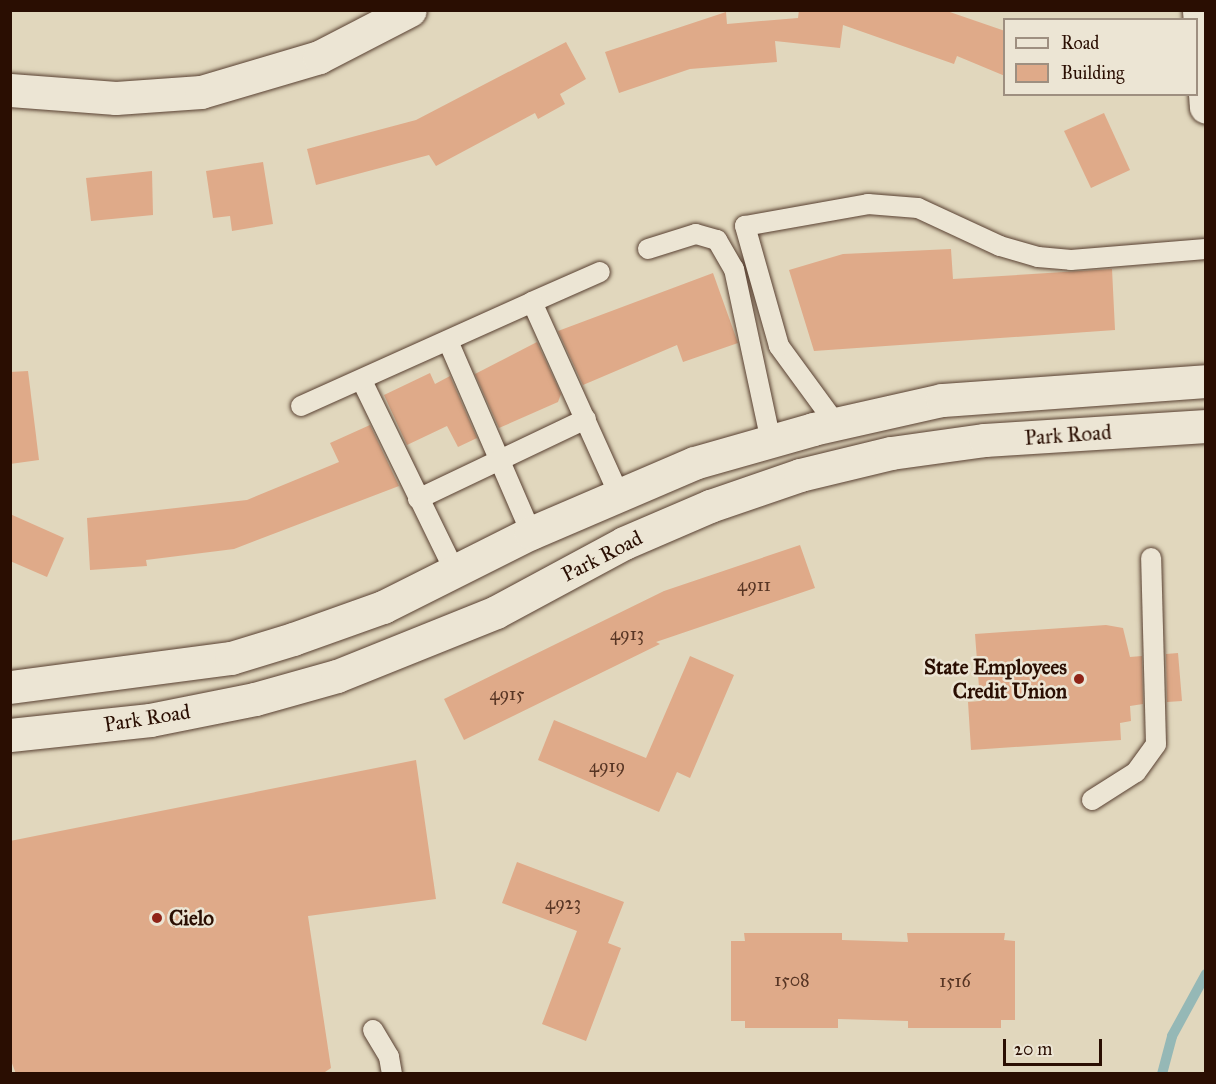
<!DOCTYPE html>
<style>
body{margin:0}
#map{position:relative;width:1216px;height:1084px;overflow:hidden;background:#e1d7bd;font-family:"IM FELL Great Primer",serif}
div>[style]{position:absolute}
.stream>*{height:10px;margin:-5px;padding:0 5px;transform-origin:5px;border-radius:5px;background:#95b8b6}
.building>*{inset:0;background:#dfaa89}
.roads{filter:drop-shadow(0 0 2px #584031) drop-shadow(0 0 2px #584031)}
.service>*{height:20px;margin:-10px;padding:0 10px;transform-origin:10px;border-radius:10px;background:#ece5d4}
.minor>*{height:33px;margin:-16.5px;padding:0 16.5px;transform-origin:16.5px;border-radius:16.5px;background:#ece5d4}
.tertiary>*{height:33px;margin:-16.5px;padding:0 16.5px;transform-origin:16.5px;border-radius:16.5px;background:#ece5d4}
.secondary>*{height:33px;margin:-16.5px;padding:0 16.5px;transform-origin:16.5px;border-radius:16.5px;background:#ece5d4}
.dots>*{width:16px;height:16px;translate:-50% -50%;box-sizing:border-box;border:3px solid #ece5d4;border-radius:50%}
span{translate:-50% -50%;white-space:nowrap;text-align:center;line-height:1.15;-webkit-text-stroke:5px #ece5d4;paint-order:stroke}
.number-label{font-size:18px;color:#573524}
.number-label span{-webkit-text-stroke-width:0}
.street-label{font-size:21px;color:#2a0e02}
.poi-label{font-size:21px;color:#2a0e02;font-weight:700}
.right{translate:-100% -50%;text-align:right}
.left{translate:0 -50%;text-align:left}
.frame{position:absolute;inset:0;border:12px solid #2a0e02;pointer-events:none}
.legend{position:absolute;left:1003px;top:18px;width:195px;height:78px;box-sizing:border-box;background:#ece5d4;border:2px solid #9e8f80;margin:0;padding:8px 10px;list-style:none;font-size:18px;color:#2a0e02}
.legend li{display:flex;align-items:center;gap:12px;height:30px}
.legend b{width:30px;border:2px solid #9e8f80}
.scale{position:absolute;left:1003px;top:1039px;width:99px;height:27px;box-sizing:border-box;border:3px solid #2a0e02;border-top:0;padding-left:8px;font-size:18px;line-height:21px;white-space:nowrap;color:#2a0e02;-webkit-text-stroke:4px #ece5d4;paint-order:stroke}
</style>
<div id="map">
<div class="stream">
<i style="left:1162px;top:1074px;width:39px;rotate:-75deg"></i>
<i style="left:1172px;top:1036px;width:71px;rotate:-61.3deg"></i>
</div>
<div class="building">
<i style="clip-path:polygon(799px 10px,944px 10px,1005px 31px,1005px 76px,957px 56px,954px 64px,843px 25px,840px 48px,775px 41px,777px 62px,690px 69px,619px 93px,605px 52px,726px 12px,727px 24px,798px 18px)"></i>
<i style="clip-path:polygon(566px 42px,586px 79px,560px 94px,565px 104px,538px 119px,535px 113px,436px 166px,429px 155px,316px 185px,307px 149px,416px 120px)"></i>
<i style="clip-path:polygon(1104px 113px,1130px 170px,1091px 188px,1064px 131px)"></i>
<i style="clip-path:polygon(263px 162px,273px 224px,232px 231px,230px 216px,213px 218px,206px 171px)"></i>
<i style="clip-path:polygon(152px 171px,153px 215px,91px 221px,86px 178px)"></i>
<i style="clip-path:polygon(951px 249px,953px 279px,1112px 269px,1115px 330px,814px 351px,789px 270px,843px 254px)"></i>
<i style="clip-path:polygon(713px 273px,738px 343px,683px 362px,677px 345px,583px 385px,558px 331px)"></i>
<i style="clip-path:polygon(537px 342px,561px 394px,558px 402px,499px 428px,475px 374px)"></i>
<i style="clip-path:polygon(28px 371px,39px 460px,10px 464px,10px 372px)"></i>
<i style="clip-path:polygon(430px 373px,435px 384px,450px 376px,477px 438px,458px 447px,447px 426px,407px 445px,384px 395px)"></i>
<i style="clip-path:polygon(370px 425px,399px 486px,234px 549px,146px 560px,147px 566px,90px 570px,87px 518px,247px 500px,339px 462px,330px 443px)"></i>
<i style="clip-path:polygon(10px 514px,64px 538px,47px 577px,10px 561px)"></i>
<i style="clip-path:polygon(800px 545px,815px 588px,656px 642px,660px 644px,464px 740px,444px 699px,664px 591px)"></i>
<i style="clip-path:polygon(1106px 625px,1123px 628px,1130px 657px,1142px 656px,1143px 704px,1130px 706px,1131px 721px,1120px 723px,1121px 740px,971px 750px,968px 702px,980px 701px,975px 634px)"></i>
<i style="clip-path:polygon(1178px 653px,1182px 701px,1167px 702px,1166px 654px)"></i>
<i style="clip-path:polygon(690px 656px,734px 675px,690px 778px,677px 772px,659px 812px,538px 760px,554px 720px,646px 758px)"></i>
<i style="clip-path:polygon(416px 760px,436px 899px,308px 916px,331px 1068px,322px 1074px,16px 1074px,10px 1058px,10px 841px)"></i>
<i style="clip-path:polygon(517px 862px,624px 902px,608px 943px,621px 948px,586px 1041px,542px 1024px,577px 931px,502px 903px)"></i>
<i style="clip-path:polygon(744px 933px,842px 933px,842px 940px,908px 942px,907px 933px,1005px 933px,1004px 940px,1015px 941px,1015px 1020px,1001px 1020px,1001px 1028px,908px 1028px,908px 1021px,838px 1019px,838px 1028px,745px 1028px,745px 1021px,731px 1021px,731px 941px,745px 941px)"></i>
</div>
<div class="roads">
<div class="service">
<i style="left:648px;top:249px;width:50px;rotate:-17.4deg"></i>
<i style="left:696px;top:234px;width:22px;rotate:16deg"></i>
<i style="left:717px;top:240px;width:34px;rotate:60deg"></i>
<i style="left:734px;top:269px;width:176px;rotate:77.9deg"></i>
<i style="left:532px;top:302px;width:74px;rotate:-23.8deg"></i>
<i style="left:448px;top:341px;width:209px;rotate:66.6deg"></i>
<i style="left:362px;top:381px;width:212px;rotate:64deg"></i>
<i style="left:301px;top:406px;width:253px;rotate:-24.2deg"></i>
<i style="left:532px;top:302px;width:212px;rotate:65.7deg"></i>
<i style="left:836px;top:424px;width:97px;rotate:-126.2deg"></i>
<i style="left:779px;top:346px;width:125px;rotate:-105.8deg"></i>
<i style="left:745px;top:226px;width:125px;rotate:-10.1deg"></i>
<i style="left:868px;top:204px;width:50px;rotate:4.6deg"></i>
<i style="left:918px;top:208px;width:90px;rotate:24.9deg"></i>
<i style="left:1000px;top:246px;width:40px;rotate:16deg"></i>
<i style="left:1038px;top:257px;width:33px;rotate:5deg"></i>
<i style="left:1071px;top:260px;width:135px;rotate:-4.7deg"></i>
<i style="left:418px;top:499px;width:186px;rotate:-25.5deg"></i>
<i style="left:1092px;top:800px;width:52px;rotate:-32.5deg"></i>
<i style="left:1136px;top:772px;width:34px;rotate:-54deg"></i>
<i style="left:1156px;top:744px;width:186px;rotate:-91.5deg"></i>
<i style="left:373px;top:1030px;width:31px;rotate:59deg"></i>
<i style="left:389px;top:1057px;width:17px;rotate:80deg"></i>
</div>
<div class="minor">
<i style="left:10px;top:90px;width:106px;rotate:4.3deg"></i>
<i style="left:116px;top:98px;width:85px;rotate:-4deg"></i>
<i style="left:201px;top:92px;width:123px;rotate:-16.5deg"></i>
<i style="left:319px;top:57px;width:102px;rotate:-27.3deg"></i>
</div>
<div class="tertiary">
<i style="left:1199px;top:10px;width:97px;rotate:85.9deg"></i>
</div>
<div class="secondary">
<i style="left:10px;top:687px;width:223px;rotate:-7.5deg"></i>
<i style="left:231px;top:658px;width:65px;rotate:-17deg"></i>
<i style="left:293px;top:639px;width:96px;rotate:-19.6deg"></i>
<i style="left:383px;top:607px;width:165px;rotate:-26.6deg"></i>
<i style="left:531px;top:533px;width:177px;rotate:-23.2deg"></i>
<i style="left:694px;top:463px;width:124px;rotate:-15.9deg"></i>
<i style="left:813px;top:429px;width:132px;rotate:-12.7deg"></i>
<i style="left:942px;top:400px;width:265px;rotate:-4.1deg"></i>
<i style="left:10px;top:735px;width:141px;rotate:-6.1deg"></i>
<i style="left:150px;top:720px;width:107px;rotate:-11.3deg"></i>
<i style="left:255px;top:699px;width:85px;rotate:-15.7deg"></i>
<i style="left:337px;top:676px;width:171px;rotate:-21.9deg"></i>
<i style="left:496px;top:612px;width:145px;rotate:-28.3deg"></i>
<i style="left:624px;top:543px;width:94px;rotate:-23.3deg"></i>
<i style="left:710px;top:506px;width:95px;rotate:-19deg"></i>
<i style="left:800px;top:475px;width:94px;rotate:-13.6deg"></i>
<i style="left:891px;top:453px;width:95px;rotate:-7.9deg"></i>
<i style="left:985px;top:440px;width:221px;rotate:-3.6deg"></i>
</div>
</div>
<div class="dots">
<i style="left:1079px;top:679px;background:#8f2418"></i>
<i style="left:157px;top:918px;background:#8f2418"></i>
</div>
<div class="number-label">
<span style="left:754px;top:585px">4911</span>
<span style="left:627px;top:634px">4913</span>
<span style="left:507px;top:694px">4915</span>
<span style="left:607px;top:766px">4919</span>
<span style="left:563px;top:903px">4923</span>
<span style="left:792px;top:980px">1508</span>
<span style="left:955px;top:981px">1516</span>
</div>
<div class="street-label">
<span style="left:1068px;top:435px;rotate:-4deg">Park Road</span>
<span style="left:602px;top:556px;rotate:-27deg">Park Road</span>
<span style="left:147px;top:718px;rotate:-9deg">Park Road</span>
</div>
<div class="poi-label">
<span class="right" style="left:1067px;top:679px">State Employees<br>Credit Union</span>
<span class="left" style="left:169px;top:918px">Cielo</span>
</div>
<div class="frame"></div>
<ul class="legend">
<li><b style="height:8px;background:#ece5d4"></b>Road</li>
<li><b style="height:16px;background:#dfaa89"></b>Building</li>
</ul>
<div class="scale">20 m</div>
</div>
